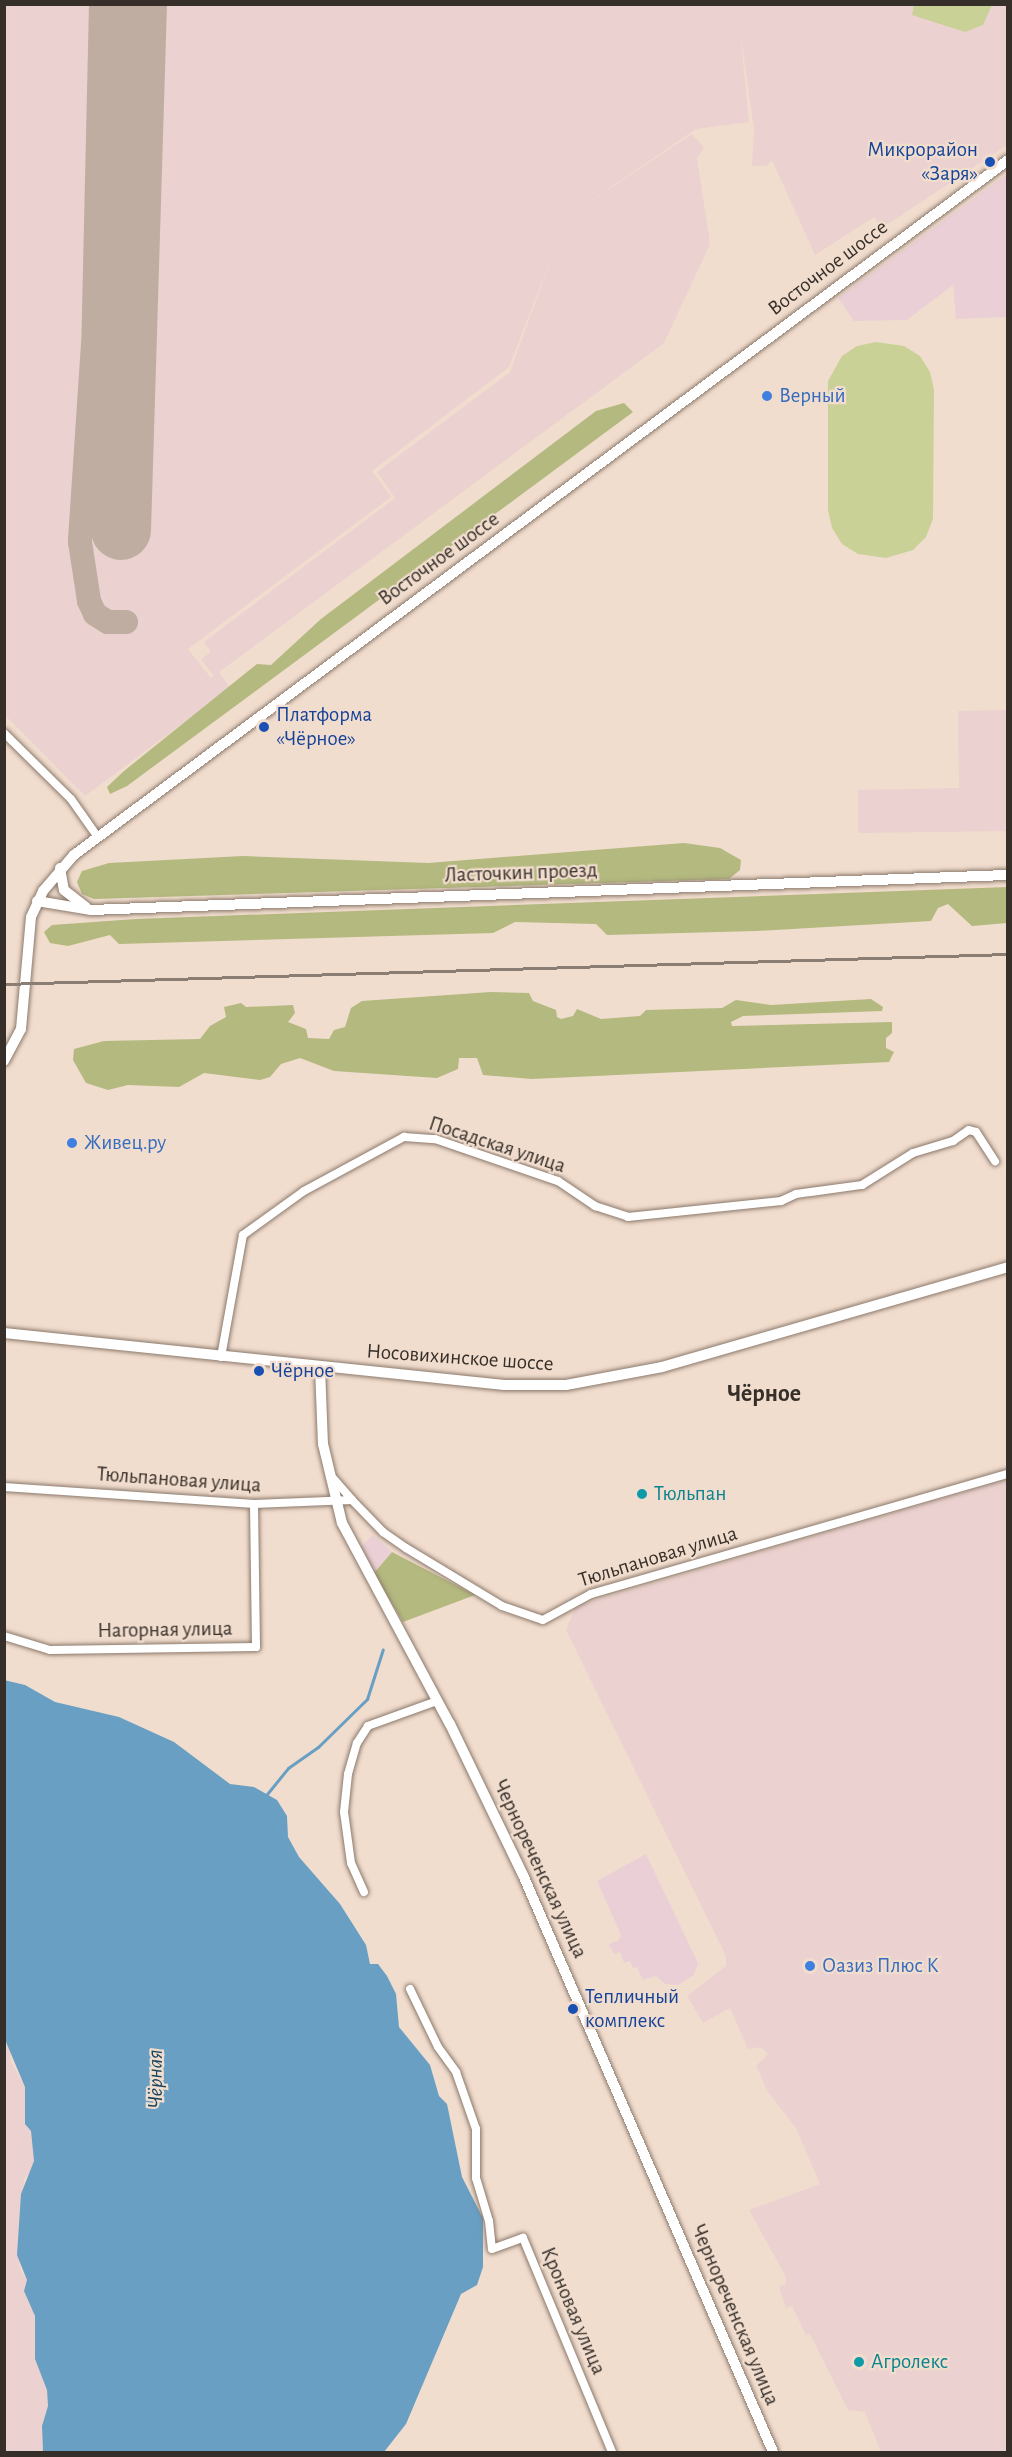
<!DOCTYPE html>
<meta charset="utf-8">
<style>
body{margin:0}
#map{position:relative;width:1012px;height:2457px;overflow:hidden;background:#f1ddce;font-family:"Alegreya Sans",sans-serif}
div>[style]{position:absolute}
.commercial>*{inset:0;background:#ead0d6}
.industrial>*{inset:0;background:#ebd1cf}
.green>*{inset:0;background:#cad197}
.forest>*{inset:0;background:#b3b97f}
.water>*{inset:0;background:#689fc3}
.stream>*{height:3px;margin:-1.5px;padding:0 1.5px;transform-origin:1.5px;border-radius:1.5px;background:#689fc3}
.taxiway>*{height:24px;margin:-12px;padding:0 12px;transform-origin:12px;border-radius:12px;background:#beada0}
.runway>*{height:60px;margin:-30px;padding:0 30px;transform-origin:30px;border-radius:30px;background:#beada0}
.roads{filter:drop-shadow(0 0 2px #8b796b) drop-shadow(0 0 2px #8b796b)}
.street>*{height:8px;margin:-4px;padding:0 4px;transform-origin:4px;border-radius:4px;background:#fff}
.secondary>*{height:10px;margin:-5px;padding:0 5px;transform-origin:5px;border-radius:5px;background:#fff}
.rail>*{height:3px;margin:-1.5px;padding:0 1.5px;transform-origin:1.5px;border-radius:1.5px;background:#8a7d73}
.dots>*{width:16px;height:16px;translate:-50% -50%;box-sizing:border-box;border:3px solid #f1ddce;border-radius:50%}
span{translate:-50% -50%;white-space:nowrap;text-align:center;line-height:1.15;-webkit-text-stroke:4.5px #f1ddce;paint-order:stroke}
.transit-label{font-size:21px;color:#164399}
.right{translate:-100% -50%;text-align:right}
.left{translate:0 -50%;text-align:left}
.street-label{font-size:21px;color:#362f29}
.shop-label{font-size:21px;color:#366cbe}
.culture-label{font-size:21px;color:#0d838f}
.water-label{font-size:22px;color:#18445e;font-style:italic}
.quarter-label{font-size:24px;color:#362f29;font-weight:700}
.frame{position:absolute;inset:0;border:6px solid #362f29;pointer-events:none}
</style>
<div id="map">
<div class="commercial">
<i style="clip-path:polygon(1007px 174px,1007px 317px,956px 319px,953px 285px,907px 320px,854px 321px,838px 298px)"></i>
<i style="clip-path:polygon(373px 1535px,392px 1552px,374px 1573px,361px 1547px)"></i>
<i style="clip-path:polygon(646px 1854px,698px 1963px,694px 1975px,678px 1985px,665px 1984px,656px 1976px,643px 1980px,637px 1967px,633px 1968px,630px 1961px,624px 1963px,620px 1952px,614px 1954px,609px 1944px,619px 1940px,621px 1935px,597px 1881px)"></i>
</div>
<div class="industrial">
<i style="clip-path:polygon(evenodd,4px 5px,1007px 5px,1007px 145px,882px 228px,874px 217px,815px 255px,772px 160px,767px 166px,752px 166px,754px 129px,740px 30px,749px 122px,696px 129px,566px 218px,692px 134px,704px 148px,697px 158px,710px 244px,664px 343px,219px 672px,230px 688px,85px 796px,5px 715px,4px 5px,555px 248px,510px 372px,377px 472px,395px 498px,204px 642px,211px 652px,201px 659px,214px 676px,211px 678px,188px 649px,391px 497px,372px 471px,509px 367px,555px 248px)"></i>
<i style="clip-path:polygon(1007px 710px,1007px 831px,858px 833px,858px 790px,959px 788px,958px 711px)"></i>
<i style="clip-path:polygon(1007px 1480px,1007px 2452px,881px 2452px,865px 2412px,848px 2410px,810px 2334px,806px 2335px,792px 2306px,786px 2308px,779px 2287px,786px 2284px,785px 2275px,749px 2210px,820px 2184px,796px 2128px,768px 2092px,756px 2066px,768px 2054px,761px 2047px,748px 2049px,730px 2008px,703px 2023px,687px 1996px,726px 1966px,726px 1956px,566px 1630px,576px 1606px)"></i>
<i style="clip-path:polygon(4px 1912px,11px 2062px,25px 2087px,25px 2124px,31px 2131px,34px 2161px,33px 2169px,24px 2179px,20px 2269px,27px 2280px,24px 2291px,35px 2316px,35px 2359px,47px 2390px,48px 2406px,42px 2426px,43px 2452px,5px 2452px)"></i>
</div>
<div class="green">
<i style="clip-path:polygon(914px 5px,914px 4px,992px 5px,983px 25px,965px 32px,912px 15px)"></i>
<i style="clip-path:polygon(876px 342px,904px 346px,920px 356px,930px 372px,934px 390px,933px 519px,926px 537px,913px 550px,886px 558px,858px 554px,842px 544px,832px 528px,828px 510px,828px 381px,842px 356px,857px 346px)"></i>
</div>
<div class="forest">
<i style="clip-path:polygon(624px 403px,633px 412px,127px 786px,110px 794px,107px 787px,124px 771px,257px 664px,271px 665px,321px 619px,596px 411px)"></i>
<i style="clip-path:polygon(684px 843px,720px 848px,741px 860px,740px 870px,729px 879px,94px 899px,82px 894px,77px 882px,82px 871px,109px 863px,243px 856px,428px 863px)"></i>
<i style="clip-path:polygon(1008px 887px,1007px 923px,972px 926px,948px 904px,938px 908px,931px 921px,756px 931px,607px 935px,596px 924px,515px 922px,493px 933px,119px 944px,110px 935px,68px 946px,50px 943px,44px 932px,52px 925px,136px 919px)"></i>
<i style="clip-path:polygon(491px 992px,529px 993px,533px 1001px,556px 1010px,557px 1017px,561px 1019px,573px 1016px,577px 1009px,601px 1019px,640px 1016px,646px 1010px,722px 1008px,736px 1000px,771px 1005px,871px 999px,883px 1007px,882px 1011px,743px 1016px,731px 1022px,732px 1026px,892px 1022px,892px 1033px,886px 1038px,886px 1048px,894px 1052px,889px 1062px,532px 1079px,483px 1075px,477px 1058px,459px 1058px,458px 1069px,437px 1078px,334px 1071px,300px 1058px,281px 1064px,270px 1077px,260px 1080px,204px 1073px,179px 1087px,128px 1085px,108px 1090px,86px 1083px,73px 1060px,74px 1049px,104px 1041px,200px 1039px,210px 1026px,226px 1017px,224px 1007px,241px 1003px,246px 1007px,293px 1005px,295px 1013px,288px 1022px,306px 1029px,308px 1038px,329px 1039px,334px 1030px,345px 1027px,351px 1008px,362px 1001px)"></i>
<i style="clip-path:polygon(392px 1552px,475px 1595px,403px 1622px,374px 1573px)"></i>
</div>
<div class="water">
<i style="clip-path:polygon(4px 1680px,25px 1685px,55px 1702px,119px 1717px,174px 1742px,230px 1784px,254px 1787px,277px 1800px,287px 1816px,288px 1837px,299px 1857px,340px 1904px,366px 1945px,370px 1964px,378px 1964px,387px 1976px,396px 1994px,399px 2027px,430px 2065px,439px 2096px,447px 2104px,462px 2177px,483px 2218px,483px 2267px,477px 2285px,461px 2294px,406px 2424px,384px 2452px,43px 2452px,42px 2426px,48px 2406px,47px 2390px,35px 2359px,35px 2316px,24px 2291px,27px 2280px,17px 2255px,21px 2194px,34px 2161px,31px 2131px,25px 2124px,25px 2087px,6px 2042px)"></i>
</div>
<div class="stream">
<i style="left:267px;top:1794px;width:33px;rotate:-51deg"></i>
<i style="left:288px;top:1768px;width:37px;rotate:-35deg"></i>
<i style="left:318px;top:1747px;width:69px;rotate:-44.4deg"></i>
<i style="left:367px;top:1699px;width:52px;rotate:-72.3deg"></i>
</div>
<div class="taxiway">
<i style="left:101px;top:4px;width:340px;rotate:91.3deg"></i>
<i style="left:93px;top:344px;width:198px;rotate:93.8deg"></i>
<i style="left:80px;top:542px;width:60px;rotate:81.3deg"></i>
<i style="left:89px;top:601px;width:14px;rotate:65deg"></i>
<i style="left:95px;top:614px;width:15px;rotate:32deg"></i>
<i style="left:108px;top:622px;width:18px"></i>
</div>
<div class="runway">
<i style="left:121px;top:530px;width:526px;rotate:-88.26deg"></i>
</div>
<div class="roads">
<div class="street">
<i style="left:4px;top:733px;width:94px;rotate:44.6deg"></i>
<i style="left:71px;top:799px;width:45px;rotate:54.9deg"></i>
<i style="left:221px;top:1357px;width:124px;rotate:-79.8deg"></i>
<i style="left:243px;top:1235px;width:75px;rotate:-35.8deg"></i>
<i style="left:304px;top:1191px;width:114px;rotate:-28.4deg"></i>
<i style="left:404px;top:1137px;width:31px;rotate:4deg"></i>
<i style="left:435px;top:1139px;width:130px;rotate:18.9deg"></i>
<i style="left:558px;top:1181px;width:45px;rotate:34deg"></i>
<i style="left:595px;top:1206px;width:35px;rotate:18deg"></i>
<i style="left:628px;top:1217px;width:154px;rotate:-6deg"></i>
<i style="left:781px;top:1201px;width:17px;rotate:-25deg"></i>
<i style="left:796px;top:1194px;width:67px;rotate:-7.8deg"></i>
<i style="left:862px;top:1185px;width:60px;rotate:-32.1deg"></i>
<i style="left:913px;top:1153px;width:42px;rotate:-16.7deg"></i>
<i style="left:953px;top:1141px;width:19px;rotate:-35deg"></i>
<i style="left:969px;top:1130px;width:7px;rotate:16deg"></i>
<i style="left:976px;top:1132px;width:35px;rotate:57deg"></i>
<i style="left:333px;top:1478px;width:29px;rotate:49deg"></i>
<i style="left:4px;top:1487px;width:251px;rotate:3.9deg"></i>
<i style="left:254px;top:1504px;width:98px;rotate:-2.3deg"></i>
<i style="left:352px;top:1500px;width:45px;rotate:45.9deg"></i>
<i style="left:383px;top:1532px;width:28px;rotate:35deg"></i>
<i style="left:406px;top:1548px;width:112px;rotate:31.1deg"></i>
<i style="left:502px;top:1606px;width:43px;rotate:18.9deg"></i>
<i style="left:543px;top:1620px;width:55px;rotate:-28.4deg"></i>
<i style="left:591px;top:1594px;width:434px;rotate:-16.1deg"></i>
<i style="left:4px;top:1636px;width:48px;rotate:16.9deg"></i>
<i style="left:50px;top:1650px;width:206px;rotate:-0.8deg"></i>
<i style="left:256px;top:1647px;width:143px;rotate:-90.8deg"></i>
<i style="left:364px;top:1892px;width:32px;rotate:-114deg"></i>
<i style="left:351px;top:1863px;width:51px;rotate:-97.8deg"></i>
<i style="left:344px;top:1812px;width:38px;rotate:-84deg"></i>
<i style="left:348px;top:1774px;width:32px;rotate:-74deg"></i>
<i style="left:357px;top:1743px;width:20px;rotate:-57deg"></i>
<i style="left:368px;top:1726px;width:73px;rotate:-19.9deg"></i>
<i style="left:410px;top:1989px;width:64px;rotate:64.2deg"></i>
<i style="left:438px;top:2047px;width:31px;rotate:54deg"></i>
<i style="left:456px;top:2072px;width:60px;rotate:70.7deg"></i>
<i style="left:476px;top:2129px;width:49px;rotate:90deg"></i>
<i style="left:476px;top:2178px;width:45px;rotate:73.2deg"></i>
<i style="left:489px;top:2221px;width:28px;rotate:84deg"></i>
<i style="left:492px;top:2249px;width:33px;rotate:-20deg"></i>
<i style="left:523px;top:2238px;width:232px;rotate:67.4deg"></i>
</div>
<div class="secondary">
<i style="left:60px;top:868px;width:22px;rotate:80deg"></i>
<i style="left:64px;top:890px;width:28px;rotate:38deg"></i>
<i style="left:37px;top:901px;width:55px;rotate:9.5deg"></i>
<i style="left:91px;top:910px;width:918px;rotate:-2.19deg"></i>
<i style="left:4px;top:1061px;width:36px;rotate:-62deg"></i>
<i style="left:21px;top:1029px;width:112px;rotate:-84.9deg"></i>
<i style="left:31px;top:917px;width:29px;rotate:-65deg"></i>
<i style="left:43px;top:891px;width:48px;rotate:-49.3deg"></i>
<i style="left:74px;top:855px;width:1164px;rotate:-36.65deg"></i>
<i style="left:4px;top:1333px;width:503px;rotate:5.94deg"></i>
<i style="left:504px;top:1385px;width:62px"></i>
<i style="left:566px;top:1385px;width:98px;rotate:-10.6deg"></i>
<i style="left:662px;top:1367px;width:360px;rotate:-16.1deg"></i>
<i style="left:320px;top:1367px;width:77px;rotate:87.8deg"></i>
<i style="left:323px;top:1444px;width:81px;rotate:76.5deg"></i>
<i style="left:342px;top:1523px;width:228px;rotate:61.8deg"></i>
<i style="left:450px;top:1724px;width:168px;rotate:64.2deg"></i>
<i style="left:523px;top:1875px;width:629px;rotate:66.57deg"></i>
</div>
</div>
<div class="rail">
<i style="left:4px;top:984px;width:1004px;rotate:-1.71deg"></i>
</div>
<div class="dots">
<i style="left:990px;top:162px;background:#1a4fb4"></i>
<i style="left:767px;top:396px;background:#3f7fe0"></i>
<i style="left:264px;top:727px;background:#1a4fb4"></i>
<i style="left:72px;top:1143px;background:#3f7fe0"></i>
<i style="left:259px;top:1371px;background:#1a4fb4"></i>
<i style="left:642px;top:1494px;background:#0f9aa8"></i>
<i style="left:810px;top:1966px;background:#3f7fe0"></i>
<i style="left:573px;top:2009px;background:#1a4fb4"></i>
<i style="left:859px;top:2362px;background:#0f9aa8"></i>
</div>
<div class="transit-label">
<span class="right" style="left:978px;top:162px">Микрорайон<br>«Заря»</span>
<span class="left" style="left:276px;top:727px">Платформа<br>«Чёрное»</span>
<span class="left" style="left:271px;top:1371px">Чёрное</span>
<span class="left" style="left:585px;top:2009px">Тепличный<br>комплекс</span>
</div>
<div class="street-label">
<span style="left:828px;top:268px;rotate:-37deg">Восточное шоссе</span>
<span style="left:439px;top:559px;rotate:-36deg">Восточное шоссе</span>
<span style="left:521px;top:873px;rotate:-2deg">Ласточкин проезд</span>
<span style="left:497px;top:1145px;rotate:18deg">Посадская улица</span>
<span style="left:460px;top:1358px;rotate:4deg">Носовихинское шоссе</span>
<span style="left:179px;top:1480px;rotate:4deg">Тюльпановая улица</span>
<span style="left:658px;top:1557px;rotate:-17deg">Тюльпановая улица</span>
<span style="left:165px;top:1630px;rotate:-1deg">Нагорная улица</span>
<span style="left:540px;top:1869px;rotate:65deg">Чернореченская улица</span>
<span style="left:573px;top:2311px;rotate:67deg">Кроновая улица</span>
<span style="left:735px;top:2315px;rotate:67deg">Чернореченская улица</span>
</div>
<div class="shop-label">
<span class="left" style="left:779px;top:396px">Верный</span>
<span class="left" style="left:84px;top:1143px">Живец.ру</span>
<span class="left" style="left:822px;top:1966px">Оазиз Плюс К</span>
</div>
<div class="culture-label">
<span class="left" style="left:654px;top:1494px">Тюльпан</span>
<span class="left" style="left:871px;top:2362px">Агролекс</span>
</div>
<div class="water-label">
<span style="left:156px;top:2079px;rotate:-90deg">Чёрная</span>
</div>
<div class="quarter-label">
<span style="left:764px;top:1395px">Чёрное</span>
</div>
<div class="frame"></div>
</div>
